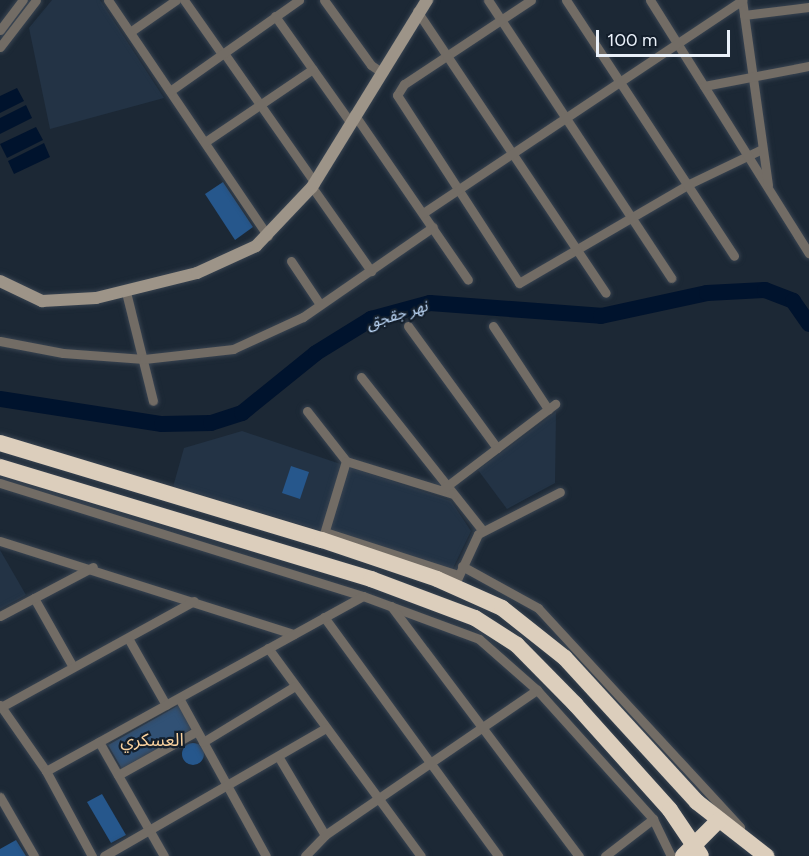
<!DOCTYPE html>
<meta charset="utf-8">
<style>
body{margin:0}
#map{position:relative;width:809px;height:856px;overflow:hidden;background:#1c2835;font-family:Figtree,"Noto Sans Arabic",sans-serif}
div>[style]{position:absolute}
.built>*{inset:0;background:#233345}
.green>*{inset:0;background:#315175}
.water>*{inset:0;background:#00132d}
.river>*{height:16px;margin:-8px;padding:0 8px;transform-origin:8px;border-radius:8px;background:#00132d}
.building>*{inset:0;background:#26578c}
.round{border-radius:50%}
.roads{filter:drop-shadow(0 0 2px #394451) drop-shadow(0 0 2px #394451)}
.street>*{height:9px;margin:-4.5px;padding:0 4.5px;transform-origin:4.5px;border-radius:4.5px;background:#726c65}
.secondary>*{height:12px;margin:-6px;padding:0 6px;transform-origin:6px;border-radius:6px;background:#9d9488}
.highway>*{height:16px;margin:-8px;padding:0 8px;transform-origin:8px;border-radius:8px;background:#dccebc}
span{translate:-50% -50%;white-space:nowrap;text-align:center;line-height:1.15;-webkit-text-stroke:4.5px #131e2b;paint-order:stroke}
.water-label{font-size:16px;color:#bfdafa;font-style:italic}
.quarter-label{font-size:18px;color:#fad29f}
.scale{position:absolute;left:596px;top:30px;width:134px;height:27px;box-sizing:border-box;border:3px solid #eaf1fa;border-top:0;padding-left:8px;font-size:18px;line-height:21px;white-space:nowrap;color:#eaf1fa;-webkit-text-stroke:4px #131e2b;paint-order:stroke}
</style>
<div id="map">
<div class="built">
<i style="clip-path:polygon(52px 0,100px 0,164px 98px,50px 129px,29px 28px)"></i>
<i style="clip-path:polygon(556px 412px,555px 483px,507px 509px,478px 470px)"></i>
<i style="clip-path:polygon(242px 431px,451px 501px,471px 531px,452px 570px,173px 487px,184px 448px)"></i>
<i style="clip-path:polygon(0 550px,26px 595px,0 609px)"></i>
</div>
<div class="green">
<i style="clip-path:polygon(179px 705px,192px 729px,122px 769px,108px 745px)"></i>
</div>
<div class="water">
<i style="clip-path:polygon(17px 88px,24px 101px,0 113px,0 96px)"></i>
<i style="clip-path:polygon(26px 105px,32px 118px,0 134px,0 118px)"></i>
<i style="clip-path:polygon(36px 127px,43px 140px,7px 158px,0 144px)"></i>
<i style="clip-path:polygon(44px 143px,50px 157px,14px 174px,8px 161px)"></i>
</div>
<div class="river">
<i style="left:0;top:399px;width:164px;rotate:8.8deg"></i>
<i style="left:162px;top:424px;width:49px;rotate:-1.2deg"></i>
<i style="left:211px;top:423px;width:33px;rotate:-18deg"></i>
<i style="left:242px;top:413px;width:95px;rotate:-39deg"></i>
<i style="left:316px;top:353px;width:65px;rotate:-31.7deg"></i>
<i style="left:371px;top:319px;width:61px;rotate:-15.2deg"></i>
<i style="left:430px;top:303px;width:171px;rotate:4.3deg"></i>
<i style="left:601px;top:316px;width:108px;rotate:-12.2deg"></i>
<i style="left:707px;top:293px;width:58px;rotate:-3deg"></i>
<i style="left:765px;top:290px;width:30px;rotate:21deg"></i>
<i style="left:793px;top:301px;width:28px;rotate:55deg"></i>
</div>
<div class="building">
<i style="clip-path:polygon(223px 182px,253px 227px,235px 240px,205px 194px)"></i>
<i style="clip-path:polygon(291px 466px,309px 472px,300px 499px,282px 493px)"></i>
<i class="round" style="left:182px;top:743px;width:22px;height:22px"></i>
<i style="clip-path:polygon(102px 794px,126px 835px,111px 843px,87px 802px)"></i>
<i style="clip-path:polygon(16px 840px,26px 856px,0 856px,0 849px)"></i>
</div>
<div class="roads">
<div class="street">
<i style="left:108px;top:0;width:285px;rotate:55.9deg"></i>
<i style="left:184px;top:0;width:66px;rotate:54.9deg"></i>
<i style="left:324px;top:0;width:80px;rotate:54.1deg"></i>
<i style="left:371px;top:65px;width:11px;rotate:34deg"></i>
<i style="left:488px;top:0;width:333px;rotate:56.6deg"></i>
<i style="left:531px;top:0;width:152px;rotate:146.5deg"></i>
<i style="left:404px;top:84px;width:13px;rotate:122deg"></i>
<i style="left:397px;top:95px;width:224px;rotate:57deg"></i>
<i style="left:519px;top:283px;width:197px;rotate:-30.2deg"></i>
<i style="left:689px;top:184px;width:81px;rotate:-25.6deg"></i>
<i style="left:566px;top:0;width:306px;rotate:56.7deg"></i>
<i style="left:650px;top:0;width:299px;rotate:57.9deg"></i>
<i style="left:742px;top:0;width:187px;rotate:82deg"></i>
<i style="left:417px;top:11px;width:339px;rotate:56.2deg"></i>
<i style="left:744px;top:15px;width:65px;rotate:-7deg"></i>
<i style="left:275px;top:16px;width:130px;rotate:54.7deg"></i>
<i style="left:0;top:30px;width:38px;rotate:-53deg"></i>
<i style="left:130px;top:32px;width:56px;rotate:-34.8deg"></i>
<i style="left:0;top:47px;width:59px;rotate:-52.5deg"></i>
<i style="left:224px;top:53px;width:159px;rotate:55deg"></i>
<i style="left:704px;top:86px;width:107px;rotate:-10.8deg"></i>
<i style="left:170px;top:91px;width:158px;rotate:-35.2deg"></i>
<i style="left:354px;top:114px;width:201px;rotate:55.5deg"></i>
<i style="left:205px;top:142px;width:130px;rotate:-34.1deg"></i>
<i style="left:312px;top:187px;width:103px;rotate:54.9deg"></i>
<i style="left:423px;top:213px;width:384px;rotate:-33.7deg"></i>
<i style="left:291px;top:261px;width:50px;rotate:56.3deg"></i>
<i style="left:126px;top:292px;width:112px;rotate:76.1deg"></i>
<i style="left:408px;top:326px;width:151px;rotate:53.9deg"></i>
<i style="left:493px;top:326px;width:100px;rotate:56.5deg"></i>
<i style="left:0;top:341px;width:64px;rotate:10.8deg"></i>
<i style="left:63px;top:353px;width:81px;rotate:4.2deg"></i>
<i style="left:144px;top:359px;width:90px;rotate:-6.4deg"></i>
<i style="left:233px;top:349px;width:77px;rotate:-24.6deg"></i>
<i style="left:303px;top:317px;width:158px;rotate:-34.7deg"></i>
<i style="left:361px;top:377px;width:196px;rotate:51.6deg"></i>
<i style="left:307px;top:411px;width:63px;rotate:52deg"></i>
<i style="left:346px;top:461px;width:112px;rotate:17.1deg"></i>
<i style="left:0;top:483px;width:380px;rotate:17.3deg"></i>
<i style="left:363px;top:596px;width:124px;rotate:20.3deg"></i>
<i style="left:479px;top:639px;width:77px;rotate:41.3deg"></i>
<i style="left:537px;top:690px;width:173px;rotate:48deg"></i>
<i style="left:653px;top:819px;width:41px;rotate:64.1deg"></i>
<i style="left:443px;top:489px;width:141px;rotate:-37.2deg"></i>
<i style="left:325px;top:532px;width:140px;rotate:17.9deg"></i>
<i style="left:323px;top:537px;width:79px;rotate:-73.2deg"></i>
<i style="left:0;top:541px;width:308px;rotate:17.6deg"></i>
<i style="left:462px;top:566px;width:87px;rotate:28.9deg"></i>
<i style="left:538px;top:608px;width:298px;rotate:47.3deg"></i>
<i style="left:454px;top:586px;width:57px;rotate:-65.2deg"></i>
<i style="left:478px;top:534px;width:92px;rotate:-27.1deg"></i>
<i style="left:34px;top:598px;width:79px;rotate:60.5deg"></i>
<i style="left:391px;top:606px;width:313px;rotate:53.1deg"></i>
<i style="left:0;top:616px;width:105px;rotate:-27.8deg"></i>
<i style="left:324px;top:617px;width:296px;rotate:53.9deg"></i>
<i style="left:128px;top:638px;width:77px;rotate:60.4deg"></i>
<i style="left:268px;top:648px;width:258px;rotate:53.7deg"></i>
<i style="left:179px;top:698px;width:180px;rotate:61.2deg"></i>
<i style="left:0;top:705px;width:80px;rotate:55.1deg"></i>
<i style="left:46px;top:771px;width:97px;rotate:61.6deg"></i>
<i style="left:1px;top:707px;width:220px;rotate:-28.8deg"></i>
<i style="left:99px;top:742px;width:131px;rotate:60.3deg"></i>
<i style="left:203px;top:742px;width:108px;rotate:-31.3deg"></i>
<i style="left:278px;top:756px;width:92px;rotate:59.3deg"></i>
<i style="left:46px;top:771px;width:362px;rotate:-28.9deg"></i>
<i style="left:118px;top:775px;width:90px;rotate:-29.1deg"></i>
<i style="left:0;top:797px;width:68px;rotate:60deg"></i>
<i style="left:104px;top:856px;width:256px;rotate:-30deg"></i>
<i style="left:305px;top:856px;width:29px;rotate:-46deg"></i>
<i style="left:325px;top:835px;width:257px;rotate:-34.4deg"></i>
<i style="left:605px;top:856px;width:61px;rotate:-37.6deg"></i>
</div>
<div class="secondary">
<i style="left:0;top:281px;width:47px;rotate:25.5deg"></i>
<i style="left:42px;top:301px;width:54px;rotate:-3.2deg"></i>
<i style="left:96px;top:298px;width:104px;rotate:-13.9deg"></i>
<i style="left:197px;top:273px;width:65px;rotate:-24.6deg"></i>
<i style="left:256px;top:246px;width:81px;rotate:-46.5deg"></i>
<i style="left:312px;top:187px;width:220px;rotate:-58.4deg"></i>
</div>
<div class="highway">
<i style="left:0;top:443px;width:336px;rotate:16.8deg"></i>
<i style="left:322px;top:540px;width:121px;rotate:18.7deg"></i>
<i style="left:437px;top:579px;width:71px;rotate:24deg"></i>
<i style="left:502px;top:608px;width:80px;rotate:38.4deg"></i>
<i style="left:565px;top:658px;width:195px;rotate:47.5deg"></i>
<i style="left:697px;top:802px;width:88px;rotate:38deg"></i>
<i style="left:0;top:467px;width:388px;rotate:16.8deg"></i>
<i style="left:371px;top:579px;width:111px;rotate:20.6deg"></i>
<i style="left:475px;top:618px;width:50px;rotate:32.7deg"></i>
<i style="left:517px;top:645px;width:83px;rotate:45.5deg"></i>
<i style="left:575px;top:704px;width:142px;rotate:48.1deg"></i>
<i style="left:670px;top:810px;width:55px;rotate:56deg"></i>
<i style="left:683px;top:856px;width:51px;rotate:-45deg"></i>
</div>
</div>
<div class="water-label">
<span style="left:397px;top:315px;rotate:-17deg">نهر جقجق</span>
</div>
<div class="quarter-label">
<span style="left:152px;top:740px">العسكري</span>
</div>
<div class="scale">100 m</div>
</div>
